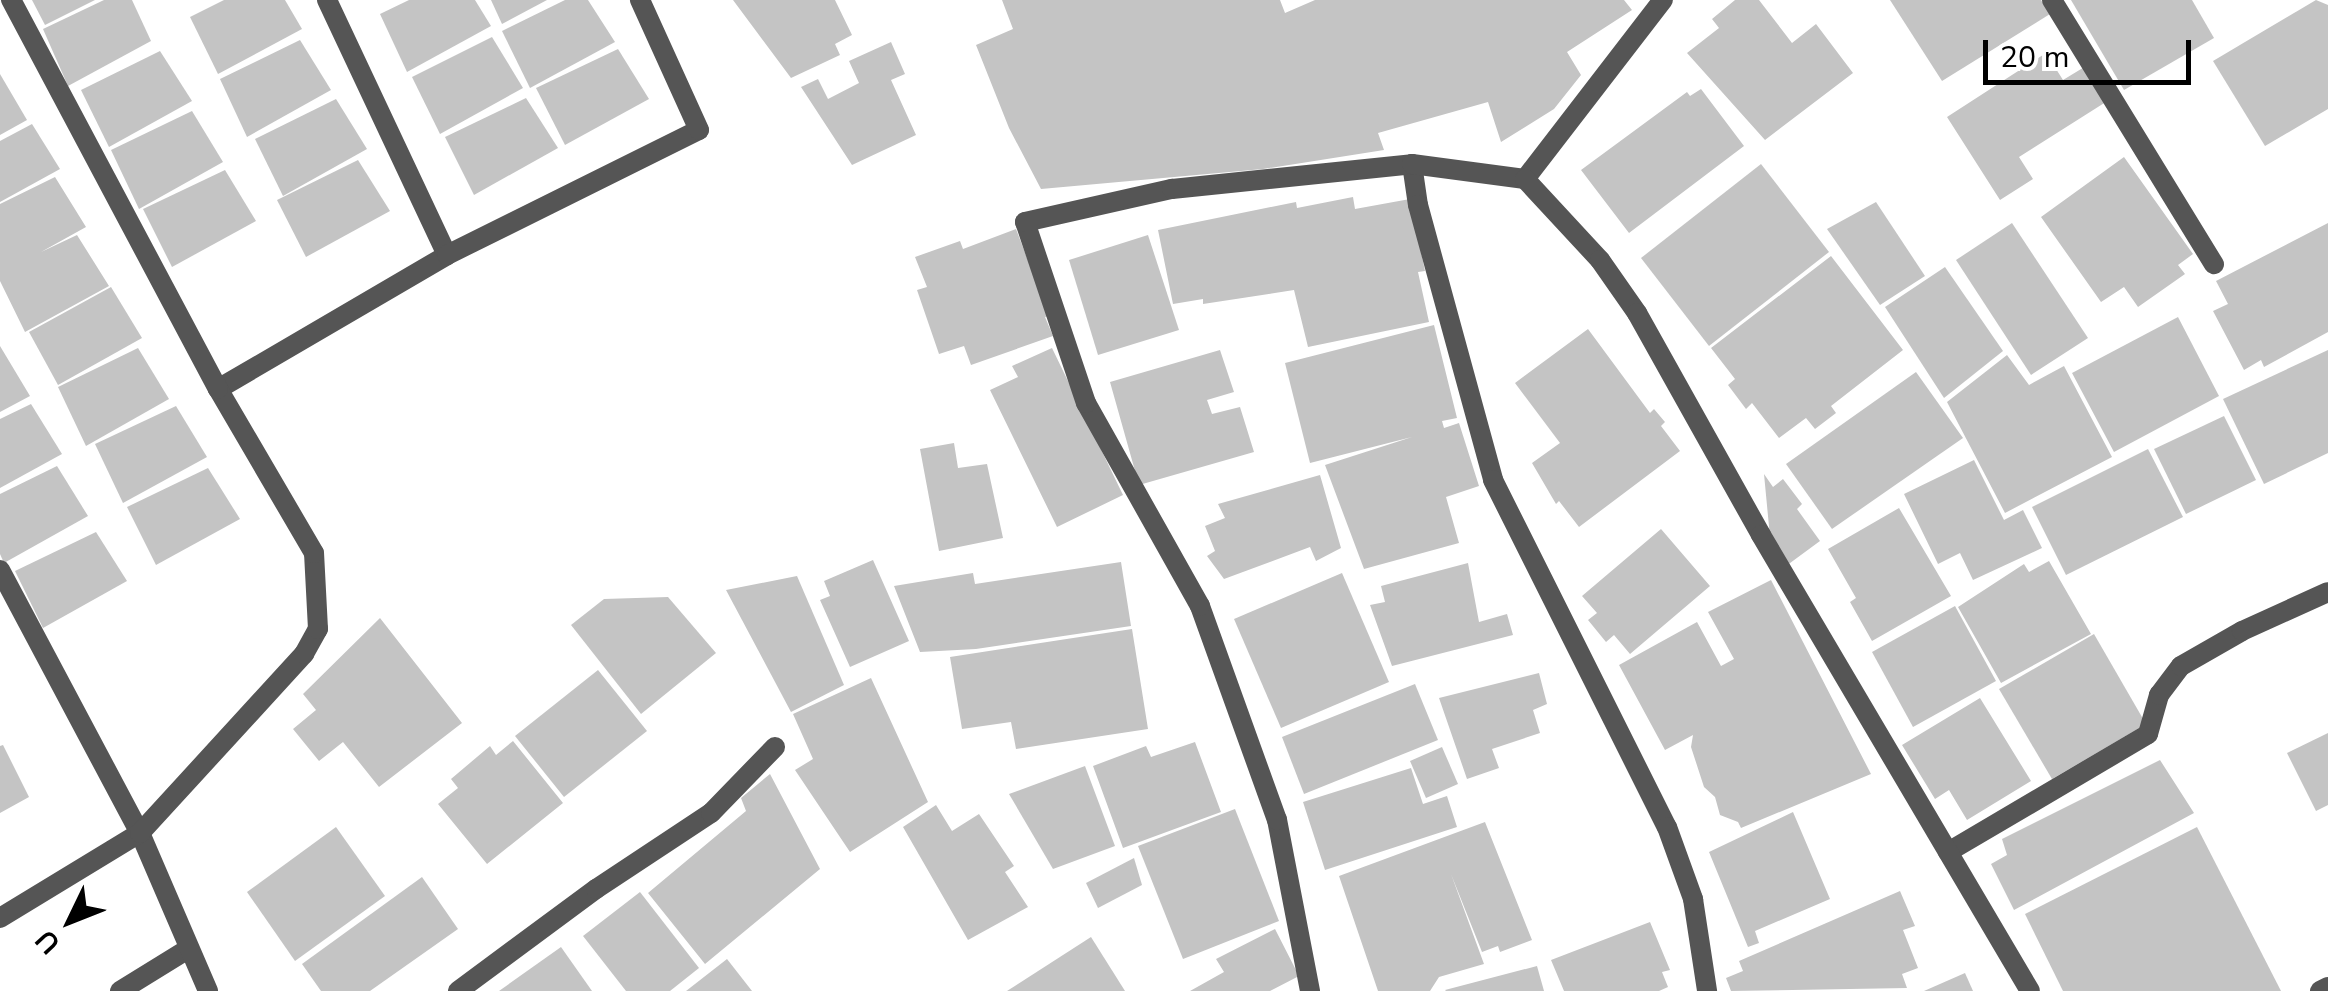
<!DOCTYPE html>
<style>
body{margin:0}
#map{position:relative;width:2328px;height:991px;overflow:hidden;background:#fff;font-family:"Nunito Sans",sans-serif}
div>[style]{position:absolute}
.building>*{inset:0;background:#c4c4c4}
.service>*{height:20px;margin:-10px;padding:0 10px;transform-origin:10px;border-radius:10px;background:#555}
.minor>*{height:20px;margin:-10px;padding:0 10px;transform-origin:10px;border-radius:10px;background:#555}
span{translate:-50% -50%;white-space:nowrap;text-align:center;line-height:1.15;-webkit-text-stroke:10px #fff;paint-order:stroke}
.north{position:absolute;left:20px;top:871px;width:100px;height:100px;-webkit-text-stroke:8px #fff;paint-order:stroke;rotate:227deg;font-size:28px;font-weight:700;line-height:40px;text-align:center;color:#000}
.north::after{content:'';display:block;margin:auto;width:35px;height:45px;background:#000;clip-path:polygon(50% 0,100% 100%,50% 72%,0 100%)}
.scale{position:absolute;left:1983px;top:40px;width:208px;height:45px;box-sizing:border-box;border:5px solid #000;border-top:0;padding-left:12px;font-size:30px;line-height:35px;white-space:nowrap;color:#000;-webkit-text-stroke:8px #fff;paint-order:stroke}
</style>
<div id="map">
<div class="building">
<i style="clip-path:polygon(32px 0,95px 0,45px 25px)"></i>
<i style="clip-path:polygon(104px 0,132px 0,151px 41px,68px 86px,43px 29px)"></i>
<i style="clip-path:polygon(224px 0,285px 0,302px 29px,218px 74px,190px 17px)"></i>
<i style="clip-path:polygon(409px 0,475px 0,491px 26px,407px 72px,380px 14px)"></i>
<i style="clip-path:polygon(491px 0,547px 0,502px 24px)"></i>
<i style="clip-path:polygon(565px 0,588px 0,615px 42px,530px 88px,502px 31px)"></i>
<i style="clip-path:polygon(733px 0,835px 0,852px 35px,835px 44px,840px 55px,791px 78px)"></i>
<i style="clip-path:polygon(1002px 0,1280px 0,1285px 13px,1315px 0,1624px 0,1632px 10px,1567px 52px,1581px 75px,1554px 109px,1501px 142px,1488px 102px,1378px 133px,1384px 150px,1263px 169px,1041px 189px,1009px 128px,976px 45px,1013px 29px)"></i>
<i style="clip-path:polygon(1735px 0,1759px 0,1792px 43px,1816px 24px,1853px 73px,1765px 140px,1687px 53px,1719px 28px,1712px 19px)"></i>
<i style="clip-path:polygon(1890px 0,2041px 0,2050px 14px,1942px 81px)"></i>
<i style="clip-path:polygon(2071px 0,2192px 0,2214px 38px,2124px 90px)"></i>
<i style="clip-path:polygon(2316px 0,2328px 5px,2328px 109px,2265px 146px,2213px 61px)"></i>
<i style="clip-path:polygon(492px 37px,523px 88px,440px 134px,412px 77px)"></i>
<i style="clip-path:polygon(300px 40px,331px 90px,247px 137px,220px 79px)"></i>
<i style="clip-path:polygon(891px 42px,905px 74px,891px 80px,916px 135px,852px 165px,801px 87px,818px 79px,828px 99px,859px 83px,849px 61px)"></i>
<i style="clip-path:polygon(618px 49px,649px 99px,565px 145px,536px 88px)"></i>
<i style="clip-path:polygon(160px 51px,192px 101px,109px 147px,81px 90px)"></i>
<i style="clip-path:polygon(2046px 53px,2063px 80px,2086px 66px,2109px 100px,2019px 157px,2033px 179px,2000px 200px,1947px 117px)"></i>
<i style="clip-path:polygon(0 74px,27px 120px,0 135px)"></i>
<i style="clip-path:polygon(1701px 89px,1744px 146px,1629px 233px,1581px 170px,1687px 92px,1690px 96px)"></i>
<i style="clip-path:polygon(526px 98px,558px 148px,474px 195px,445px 137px)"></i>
<i style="clip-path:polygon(336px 99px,367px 149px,283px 196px,255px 139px)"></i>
<i style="clip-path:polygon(192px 111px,223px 162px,139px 209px,111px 150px)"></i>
<i style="clip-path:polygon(32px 124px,60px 169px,0 202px,0 141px)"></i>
<i style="clip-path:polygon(2124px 157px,2193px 254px,2178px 265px,2185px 274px,2138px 307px,2124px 287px,2101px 302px,2041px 217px)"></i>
<i style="clip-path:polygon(358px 160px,390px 211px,306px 257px,277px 200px)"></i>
<i style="clip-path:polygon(1761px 164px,1829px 252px,1709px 346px,1641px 258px)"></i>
<i style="clip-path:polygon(225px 170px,256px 221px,172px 267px,143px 209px)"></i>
<i style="clip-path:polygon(55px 177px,86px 227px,41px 252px,77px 235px,109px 286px,25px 332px,0 281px,0 204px)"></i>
<i style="clip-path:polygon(1353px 197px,1355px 209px,1410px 199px,1425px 271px,1418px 272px,1429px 322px,1308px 347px,1294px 290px,1203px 304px,1203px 299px,1173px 304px,1158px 230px,1296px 202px,1297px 208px)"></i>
<i style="clip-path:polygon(1876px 202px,1925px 276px,1880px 305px,1827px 229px)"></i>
<i style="clip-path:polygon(2012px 223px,2088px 338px,2031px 375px,1956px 260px)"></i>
<i style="clip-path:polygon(2328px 223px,2328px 332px,2264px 367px,2261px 360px,2244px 370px,2213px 311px,2228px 304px,2216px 281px)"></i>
<i style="clip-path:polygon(1016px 229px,1049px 316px,1045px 317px,1053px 336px,971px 365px,964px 346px,939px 354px,917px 290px,927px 287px,915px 257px,960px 241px,963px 249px)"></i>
<i style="clip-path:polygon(1148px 235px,1179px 330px,1098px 355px,1069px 260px)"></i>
<i style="clip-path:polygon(1831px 256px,1903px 350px,1831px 406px,1836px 413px,1815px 429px,1806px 418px,1779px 438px,1752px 403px,1746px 409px,1728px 385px,1735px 379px,1711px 348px)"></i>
<i style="clip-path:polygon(1945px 267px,2003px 351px,1944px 398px,1885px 307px)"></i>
<i style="clip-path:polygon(111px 287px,142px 338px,58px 385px,29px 332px)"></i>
<i style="clip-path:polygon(2178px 317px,2219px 396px,2114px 452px,2072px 373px)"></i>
<i style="clip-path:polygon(1434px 325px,1457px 418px,1442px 421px,1444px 428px,1459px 423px,1479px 486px,1446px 497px,1459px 543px,1364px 569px,1325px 465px,1412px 437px,1310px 463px,1285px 363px)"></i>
<i style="clip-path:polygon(1588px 329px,1650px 413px,1654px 409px,1665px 422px,1661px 426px,1680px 451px,1579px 527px,1559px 501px,1556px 504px,1532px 463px,1560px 443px,1515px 383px)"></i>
<i style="clip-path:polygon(0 346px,30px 396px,0 412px)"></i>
<i style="clip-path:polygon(138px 348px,169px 399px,86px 446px,58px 387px)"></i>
<i style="clip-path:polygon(1052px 348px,1123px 495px,1057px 527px,990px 390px,1018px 377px,1012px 366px)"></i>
<i style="clip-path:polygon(1220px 350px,1234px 392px,1207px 400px,1212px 414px,1240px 407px,1254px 452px,1139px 485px,1110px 382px)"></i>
<i style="clip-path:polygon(2328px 350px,2328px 453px,2264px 484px,2223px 399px)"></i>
<i style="clip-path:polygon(2007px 355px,2029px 385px,2064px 366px,2112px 457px,2005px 513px,1947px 402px)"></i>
<i style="clip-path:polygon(1916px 372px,1963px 438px,1832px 529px,1786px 464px)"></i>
<i style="clip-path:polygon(31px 404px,62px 454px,0 488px,0 419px)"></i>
<i style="clip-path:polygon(176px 406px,207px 457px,123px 503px,95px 444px)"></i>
<i style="clip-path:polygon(2224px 416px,2256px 480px,2186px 514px,2154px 449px)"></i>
<i style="clip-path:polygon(954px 443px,958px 468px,987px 464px,1003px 538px,939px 551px,920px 449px)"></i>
<i style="clip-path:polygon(2148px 449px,2183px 517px,2066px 575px,2032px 507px)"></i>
<i style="clip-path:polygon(1974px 460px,2004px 520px,2023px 510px,2042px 548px,1973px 580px,1960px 553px,1938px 564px,1904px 494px)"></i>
<i style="clip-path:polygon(57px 466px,88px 516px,4px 563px,0 554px,0 494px)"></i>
<i style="clip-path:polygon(208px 468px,240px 519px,156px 565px,127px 507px)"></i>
<i style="clip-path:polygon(1764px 474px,1773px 487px,1783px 479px,1802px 504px,1797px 509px,1820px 541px,1786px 566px,1770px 537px)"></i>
<i style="clip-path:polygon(1320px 475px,1341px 548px,1316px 561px,1310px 547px,1224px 579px,1207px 556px,1215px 551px,1205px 526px,1225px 518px,1218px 504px)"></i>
<i style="clip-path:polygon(1899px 508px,1951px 596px,1872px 641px,1850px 602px,1856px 598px,1828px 549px)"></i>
<i style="clip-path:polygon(1661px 529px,1710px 586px,1630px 654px,1614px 635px,1606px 642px,1588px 620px,1597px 613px,1582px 596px)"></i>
<i style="clip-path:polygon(96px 532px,127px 581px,43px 628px,15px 571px)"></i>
<i style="clip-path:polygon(873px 560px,909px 641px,850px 667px,820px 600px,830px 596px,824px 581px)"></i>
<i style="clip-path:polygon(2049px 561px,2091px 634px,2001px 683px,1958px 607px,2024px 564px,2029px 572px)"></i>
<i style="clip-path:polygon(1121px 562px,1131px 626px,976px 649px,920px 652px,894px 586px,973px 573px,975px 584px)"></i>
<i style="clip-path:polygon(1468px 563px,1479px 622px,1507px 614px,1513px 635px,1392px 666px,1370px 605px,1385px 602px,1381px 586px)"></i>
<i style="clip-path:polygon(1342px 573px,1389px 682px,1281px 728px,1234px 619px)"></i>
<i style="clip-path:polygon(797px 576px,844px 685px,791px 712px,726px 590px)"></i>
<i style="clip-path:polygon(1771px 580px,1871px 774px,1741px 828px,1738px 822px,1720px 815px,1715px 797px,1704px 787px,1691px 747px,1693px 735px,1665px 750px,1619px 665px,1697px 622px,1721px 666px,1734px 659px,1708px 612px)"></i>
<i style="clip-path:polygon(668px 597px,716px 653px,641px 714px,571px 625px,604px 599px)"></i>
<i style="clip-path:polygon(1955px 606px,1996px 681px,1913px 727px,1872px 652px)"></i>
<i style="clip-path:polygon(380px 618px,462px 723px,379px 787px,343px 742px,319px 761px,293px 729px,316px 710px,303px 694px)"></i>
<i style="clip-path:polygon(1132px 629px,1148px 729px,1016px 749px,1011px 722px,962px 729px,950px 657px)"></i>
<i style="clip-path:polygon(2094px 634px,2146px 724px,2052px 779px,1999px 689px)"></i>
<i style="clip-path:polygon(598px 670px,647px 731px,564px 797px,515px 736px)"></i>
<i style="clip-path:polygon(1539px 673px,1547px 704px,1533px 710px,1540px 733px,1492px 749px,1499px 768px,1467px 779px,1439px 698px)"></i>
<i style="clip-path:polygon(871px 678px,928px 802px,850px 852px,795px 770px,813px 759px,793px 714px)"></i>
<i style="clip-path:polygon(1415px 684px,1438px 740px,1304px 794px,1282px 737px)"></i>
<i style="clip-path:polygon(1980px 698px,2031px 781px,1967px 820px,1949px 790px,1935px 799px,1902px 745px)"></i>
<i style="clip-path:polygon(2328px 733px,2328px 805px,2316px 811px,2287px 753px)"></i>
<i style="clip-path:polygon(513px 741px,563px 803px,487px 864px,438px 804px,458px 788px,451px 779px,490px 746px,496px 755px)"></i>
<i style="clip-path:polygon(1195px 742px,1221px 812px,1123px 848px,1093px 766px,1146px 746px,1151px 757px)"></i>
<i style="clip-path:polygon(3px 745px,29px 797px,0 813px,0 746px)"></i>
<i style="clip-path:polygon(1442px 747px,1458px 784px,1426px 798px,1410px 761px)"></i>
<i style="clip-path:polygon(2160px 760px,2194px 813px,2014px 910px,1991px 864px,2007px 855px,2002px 839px)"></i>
<i style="clip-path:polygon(1085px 766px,1115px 846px,1053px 869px,1009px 794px)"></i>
<i style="clip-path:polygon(1411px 768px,1423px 804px,1447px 796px,1457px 827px,1325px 870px,1303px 802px)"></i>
<i style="clip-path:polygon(770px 774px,820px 869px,705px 964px,648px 893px,746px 811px,741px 798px)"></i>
<i style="clip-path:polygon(936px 805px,952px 831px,979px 814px,1014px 866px,1005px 872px,1028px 907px,968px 940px,903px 827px)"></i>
<i style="clip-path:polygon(1235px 809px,1279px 921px,1183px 959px,1138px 846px)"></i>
<i style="clip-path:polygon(1793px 812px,1830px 899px,1755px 931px,1759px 943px,1748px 947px,1709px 852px)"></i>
<i style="clip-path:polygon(1485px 822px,1532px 940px,1500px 952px,1498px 946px,1482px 952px,1451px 874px,1484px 964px,1439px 977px,1430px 991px,1378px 991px,1339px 876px)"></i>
<i style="clip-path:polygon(336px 827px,385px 896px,295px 961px,247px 892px)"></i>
<i style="clip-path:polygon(2197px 827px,2281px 991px,2063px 991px,2025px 914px)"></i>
<i style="clip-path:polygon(1134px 858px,1142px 885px,1098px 908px,1086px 883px)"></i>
<i style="clip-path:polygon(422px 877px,458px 929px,370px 991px,321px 991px,302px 964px)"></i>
<i style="clip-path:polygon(1900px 891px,1915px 926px,1903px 930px,1918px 968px,1902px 974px,1907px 988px,1731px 991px,1726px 978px,1743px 971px,1739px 961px)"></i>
<i style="clip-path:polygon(640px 892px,699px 968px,670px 991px,626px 991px,583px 936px)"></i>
<i style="clip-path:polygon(1650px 922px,1670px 970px,1662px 972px,1668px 987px,1659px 991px,1564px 991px,1551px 960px)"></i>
<i style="clip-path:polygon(1275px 929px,1299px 976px,1270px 991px,1190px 991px,1224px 972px,1216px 959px)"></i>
<i style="clip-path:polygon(1091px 937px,1125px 991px,1007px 991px)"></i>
<i style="clip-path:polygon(561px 947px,592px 991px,499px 991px)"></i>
<i style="clip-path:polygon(727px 959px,752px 991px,686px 991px)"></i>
<i style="clip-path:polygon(1537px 966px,1544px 991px,1446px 991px,1445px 990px)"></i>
<i style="clip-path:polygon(1965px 973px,1973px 991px,1924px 991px)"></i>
</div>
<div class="service">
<i style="left:120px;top:991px;width:80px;rotate:-31.7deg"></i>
</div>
<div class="minor">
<i style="left:327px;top:0;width:282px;rotate:64.8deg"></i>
<i style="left:2052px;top:0;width:310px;rotate:58.5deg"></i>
<i style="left:1412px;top:164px;width:41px;rotate:81.7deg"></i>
<i style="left:1418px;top:205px;width:285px;rotate:74.7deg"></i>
<i style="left:1493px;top:480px;width:388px;rotate:63.4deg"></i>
<i style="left:1667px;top:827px;width:77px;rotate:70.1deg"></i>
<i style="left:1693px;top:899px;width:93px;rotate:81.3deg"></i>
<i style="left:1525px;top:179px;width:226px;rotate:-52.4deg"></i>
<i style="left:218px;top:389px;width:265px;rotate:-30.3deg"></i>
<i style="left:447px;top:255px;width:281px;rotate:-26.4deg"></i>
<i style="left:699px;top:130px;width:143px;rotate:-114.4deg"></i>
<i style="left:0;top:570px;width:298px;rotate:62deg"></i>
<i style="left:140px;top:833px;width:172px;rotate:66.7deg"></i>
<i style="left:1948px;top:852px;width:232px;rotate:-30.5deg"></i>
<i style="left:2148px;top:734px;width:41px;rotate:-74.2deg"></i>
<i style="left:2159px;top:695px;width:36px;rotate:-53deg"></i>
<i style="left:2181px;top:666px;width:70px;rotate:-29.8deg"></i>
<i style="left:2242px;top:631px;width:94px;rotate:-24.4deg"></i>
<i style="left:0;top:918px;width:164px;rotate:-31.3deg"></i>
<i style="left:140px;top:833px;width:243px;rotate:-47.5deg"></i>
<i style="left:304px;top:654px;width:29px;rotate:-61deg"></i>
<i style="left:318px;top:629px;width:76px;rotate:-93deg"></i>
<i style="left:314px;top:553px;width:190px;rotate:-120.3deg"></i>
<i style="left:218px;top:389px;width:441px;rotate:-118deg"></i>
<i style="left:458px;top:991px;width:172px;rotate:-36.5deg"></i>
<i style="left:596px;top:889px;width:138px;rotate:-33.5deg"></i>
<i style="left:711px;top:813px;width:92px;rotate:-45.9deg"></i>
<i style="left:1310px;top:991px;width:174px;rotate:-100.9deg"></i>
<i style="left:1277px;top:820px;width:227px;rotate:-109.8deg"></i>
<i style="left:1200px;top:606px;width:233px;rotate:-119.3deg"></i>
<i style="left:1086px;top:403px;width:191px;rotate:-108.6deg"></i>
<i style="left:1025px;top:222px;width:151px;rotate:-12.7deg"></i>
<i style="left:1172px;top:189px;width:241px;rotate:-5.9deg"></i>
<i style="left:1412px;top:164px;width:114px;rotate:7.6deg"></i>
<i style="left:1525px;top:179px;width:110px;rotate:47.2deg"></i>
<i style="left:1600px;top:260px;width:65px;rotate:55.1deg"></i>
<i style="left:1637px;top:313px;width:254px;rotate:60.8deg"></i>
<i style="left:1761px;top:535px;width:529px;rotate:59.46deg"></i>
<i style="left:2320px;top:991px;width:9px;rotate:-27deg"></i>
</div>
<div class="north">U</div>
<div class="scale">20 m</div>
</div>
